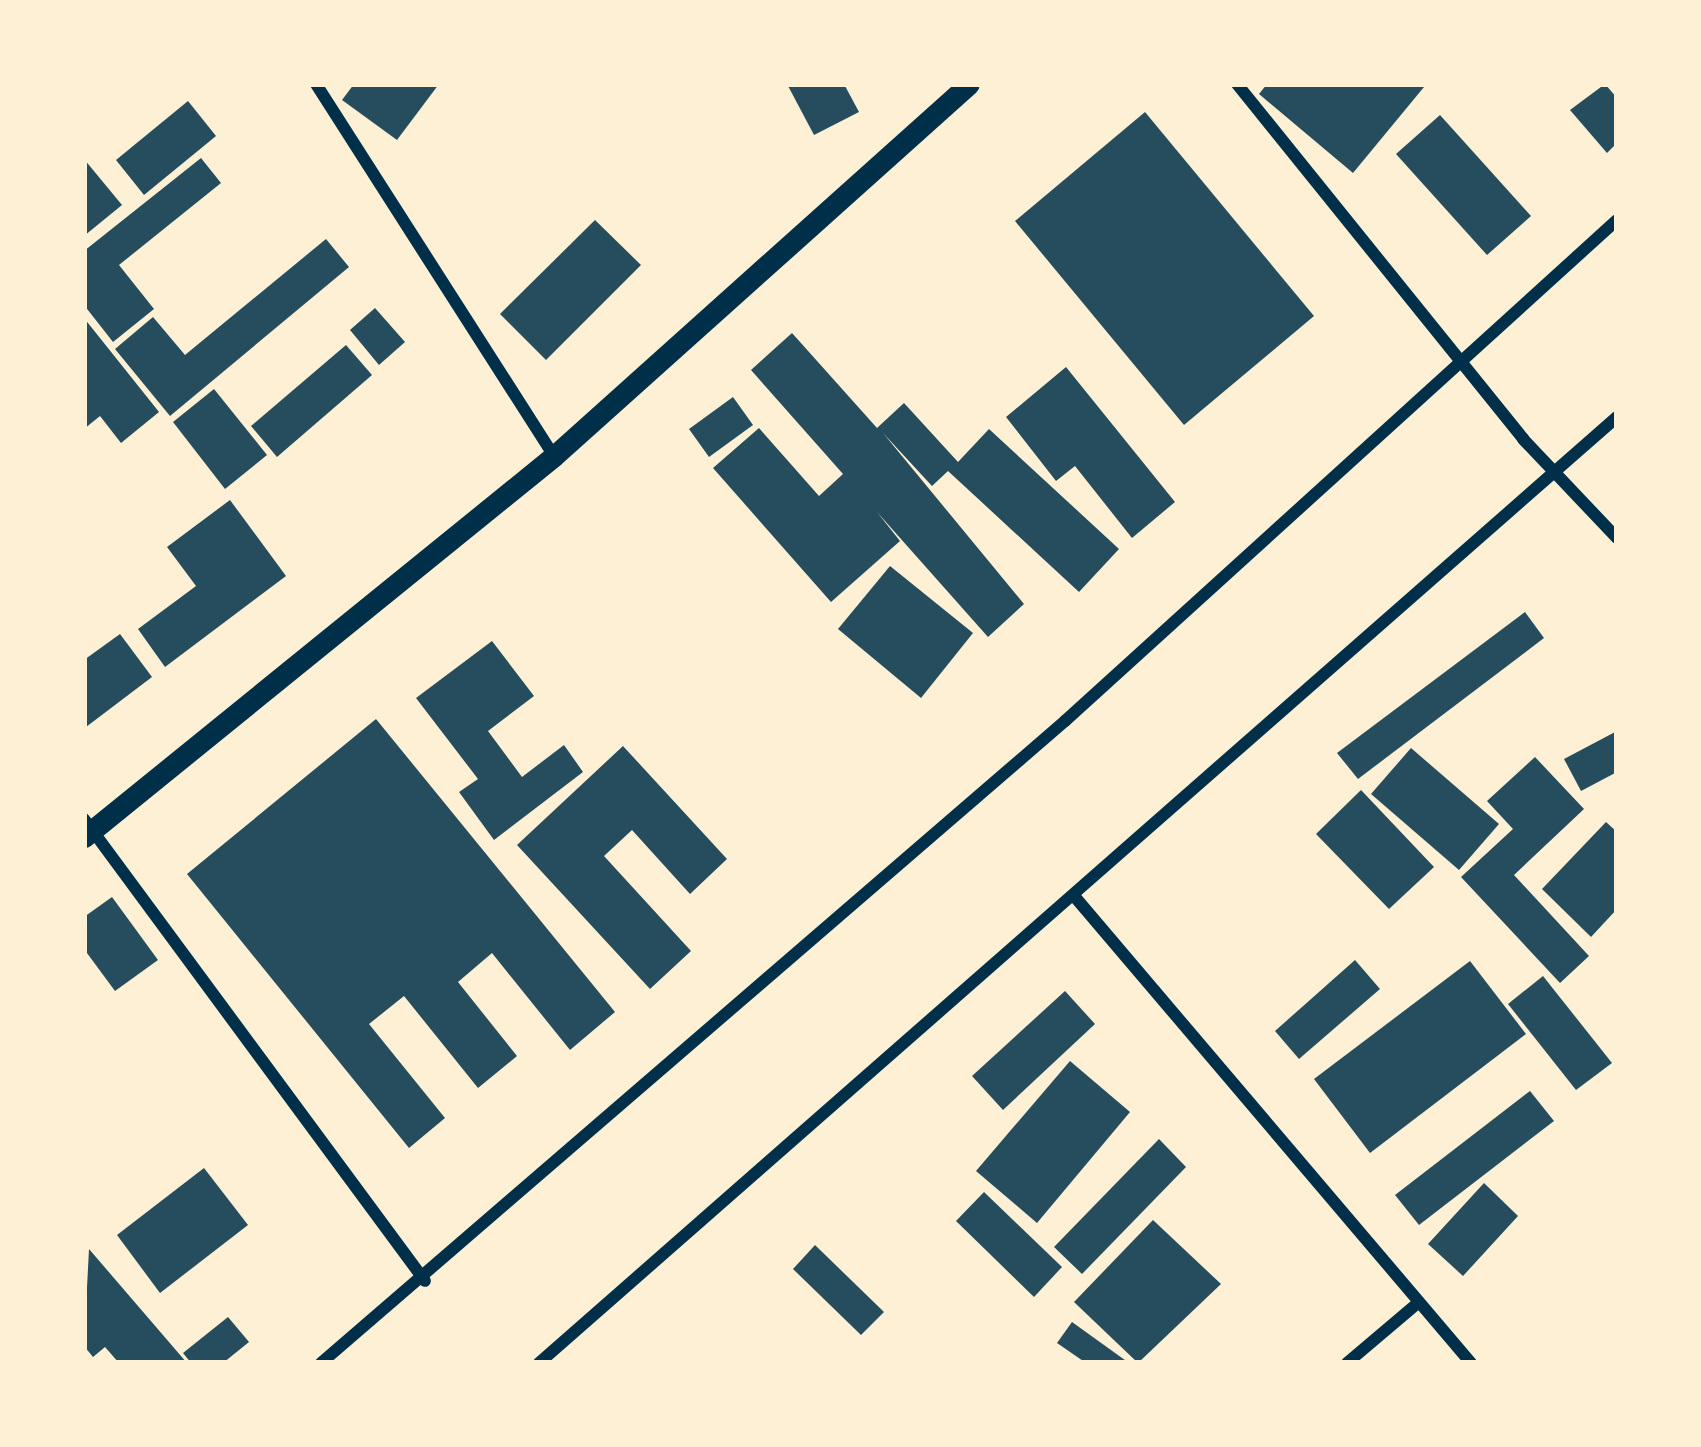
<!DOCTYPE html>
<style>
body{margin:0}
#map{position:relative;width:1701px;height:1447px;overflow:hidden;background:#fdf0d5;font-family:"Playfair Display",serif}
div>[style]{position:absolute}
.building>*{inset:0;background:#264d5e}
.minor>*{height:12px;margin:-6px;padding:0 6px;transform-origin:6px;border-radius:6px;background:#003049}
.tertiary>*{height:21px;margin:-10.5px;padding:0 10.5px;transform-origin:10.5px;border-radius:10.5px;background:#003049}
span{translate:-50% -50%;white-space:nowrap;text-align:center;line-height:1.15;-webkit-text-stroke:12px #fdf0d5;paint-order:stroke}
.frame{position:absolute;inset:0;border:87px solid #fdf0d5;pointer-events:none}
</style>
<div id="map">
<div class="building">
<i style="clip-path:polygon(354px 84px,439px 84px,397px 140px,342px 100px)"></i>
<i style="clip-path:polygon(787px 84px,844px 84px,859px 112px,814px 135px)"></i>
<i style="clip-path:polygon(1267px 84px,1421px 84px,1424px 87px,1353px 173px,1259px 94px)"></i>
<i style="clip-path:polygon(1605px 84px,1617px 98px,1617px 143px,1607px 153px,1570px 110px)"></i>
<i style="clip-path:polygon(188px 101px,216px 136px,144px 195px,116px 160px)"></i>
<i style="clip-path:polygon(1145px 112px,1314px 316px,1184px 425px,1015px 221px)"></i>
<i style="clip-path:polygon(1440px 115px,1531px 216px,1487px 255px,1396px 154px)"></i>
<i style="clip-path:polygon(201px 158px,221px 183px,119px 265px,154px 309px,113px 342px,84px 305px,84px 251px)"></i>
<i style="clip-path:polygon(84px 159px,122px 205px,84px 236px)"></i>
<i style="clip-path:polygon(595px 220px,641px 265px,546px 360px,500px 314px)"></i>
<i style="clip-path:polygon(326px 239px,349px 267px,170px 416px,115px 349px,153px 317px,185px 355px)"></i>
<i style="clip-path:polygon(375px 308px,405px 342px,379px 365px,350px 330px)"></i>
<i style="clip-path:polygon(84px 318px,159px 412px,121px 443px,100px 416px,84px 429px)"></i>
<i style="clip-path:polygon(792px 333px,877px 428px,904px 403px,958px 462px,989px 429px,1119px 549px,1079px 592px,948px 471px,932px 486px,883px 433px,1024px 604px,988px 637px,877px 512px,900px 541px,831px 602px,713px 468px,759px 428px,819px 496px,843px 474px,751px 370px)"></i>
<i style="clip-path:polygon(346px 345px,372px 375px,277px 457px,251px 426px)"></i>
<i style="clip-path:polygon(1066px 367px,1175px 502px,1132px 538px,1075px 466px,1056px 481px,1006px 417px)"></i>
<i style="clip-path:polygon(214px 389px,267px 455px,225px 489px,173px 422px)"></i>
<i style="clip-path:polygon(733px 397px,753px 425px,709px 457px,689px 429px)"></i>
<i style="clip-path:polygon(230px 500px,286px 576px,165px 667px,138px 629px,196px 586px,167px 547px)"></i>
<i style="clip-path:polygon(890px 566px,973px 633px,921px 698px,838px 629px)"></i>
<i style="clip-path:polygon(1525px 612px,1544px 638px,1358px 779px,1337px 753px)"></i>
<i style="clip-path:polygon(120px 634px,152px 677px,86px 727px,84px 660px)"></i>
<i style="clip-path:polygon(492px 641px,534px 696px,488px 731px,522px 777px,564px 745px,583px 772px,494px 840px,459px 792px,478px 779px,416px 698px)"></i>
<i style="clip-path:polygon(376px 719px,615px 1012px,570px 1050px,492px 953px,458px 982px,517px 1056px,478px 1088px,404px 996px,369px 1024px,445px 1118px,409px 1148px,187px 874px)"></i>
<i style="clip-path:polygon(1617px 731px,1617px 772px,1581px 791px,1564px 759px)"></i>
<i style="clip-path:polygon(623px 746px,727px 859px,690px 894px,632px 830px,604px 856px,691px 951px,650px 989px,517px 845px)"></i>
<i style="clip-path:polygon(1411px 748px,1499px 824px,1459px 870px,1371px 794px)"></i>
<i style="clip-path:polygon(1535px 757px,1584px 809px,1514px 875px,1589px 956px,1560px 983px,1461px 877px,1513px 829px,1487px 801px)"></i>
<i style="clip-path:polygon(1361px 790px,1434px 867px,1389px 909px,1316px 834px)"></i>
<i style="clip-path:polygon(1606px 822px,1617px 832px,1617px 909px,1591px 937px,1542px 889px)"></i>
<i style="clip-path:polygon(112px 897px,158px 960px,115px 991px,84px 949px,84px 917px)"></i>
<i style="clip-path:polygon(1355px 960px,1380px 989px,1299px 1059px,1275px 1031px)"></i>
<i style="clip-path:polygon(1470px 961px,1526px 1034px,1370px 1153px,1314px 1079px)"></i>
<i style="clip-path:polygon(1543px 976px,1612px 1063px,1576px 1090px,1508px 1004px)"></i>
<i style="clip-path:polygon(1065px 991px,1095px 1024px,1003px 1110px,972px 1076px)"></i>
<i style="clip-path:polygon(1070px 1061px,1130px 1112px,1037px 1223px,976px 1171px)"></i>
<i style="clip-path:polygon(1530px 1091px,1554px 1121px,1419px 1225px,1395px 1195px)"></i>
<i style="clip-path:polygon(1159px 1139px,1186px 1167px,1082px 1274px,1054px 1247px)"></i>
<i style="clip-path:polygon(204px 1168px,248px 1225px,160px 1293px,117px 1235px)"></i>
<i style="clip-path:polygon(1484px 1183px,1518px 1216px,1463px 1276px,1428px 1244px)"></i>
<i style="clip-path:polygon(984px 1192px,1062px 1267px,1034px 1297px,956px 1221px)"></i>
<i style="clip-path:polygon(1153px 1220px,1221px 1284px,1138px 1363px,1074px 1302px)"></i>
<i style="clip-path:polygon(815px 1245px,884px 1312px,861px 1335px,793px 1269px)"></i>
<i style="clip-path:polygon(89px 1249px,187px 1363px,119px 1363px,105px 1347px,93px 1357px,84px 1346px)"></i>
<i style="clip-path:polygon(228px 1317px,249px 1342px,223px 1363px,191px 1363px,183px 1353px)"></i>
<i style="clip-path:polygon(1072px 1322px,1129px 1363px,1086px 1363px,1057px 1343px)"></i>
</div>
<div class="minor">
<i style="left:316px;top:84px;width:442px;rotate:57.4deg"></i>
<i style="left:1237px;top:84px;width:456px;rotate:51.1deg"></i>
<i style="left:1523px;top:439px;width:137px;rotate:46.5deg"></i>
<i style="left:84px;top:819px;width:574px;rotate:53.57deg"></i>
<i style="left:1075px;top:897px;width:612px;rotate:49.64deg"></i>
<i style="left:321px;top:1363px;width:983px;rotate:-40.79deg"></i>
<i style="left:1065px;top:721px;width:745px;rotate:-42.23deg"></i>
<i style="left:539px;top:1363px;width:1434px;rotate:-41.27deg"></i>
<i style="left:1347px;top:1363px;width:94px;rotate:-40.3deg"></i>
</div>
<div class="tertiary">
<i style="left:84px;top:837px;width:605px;rotate:-39.03deg"></i>
<i style="left:554px;top:456px;width:557px;rotate:-41.87deg"></i>
</div>
<div class="frame"></div>
</div>
